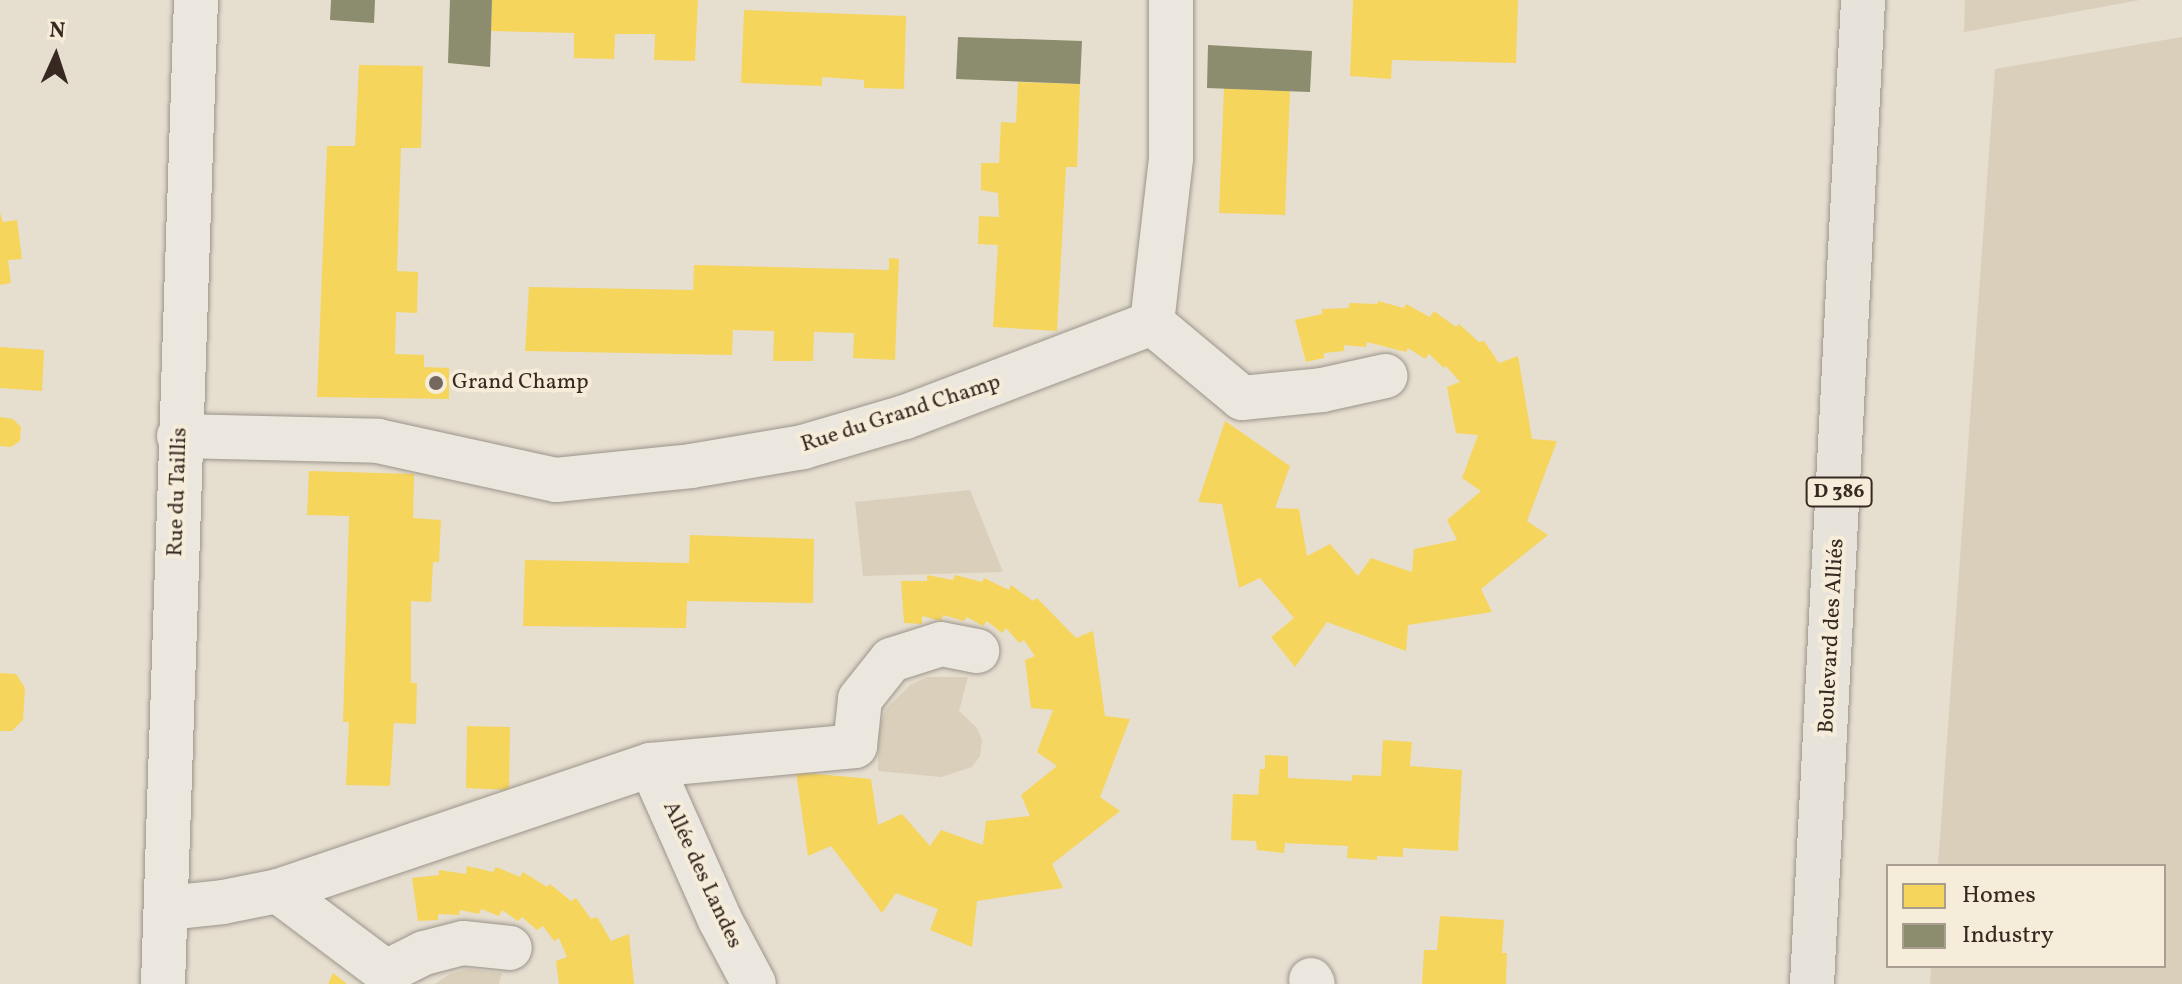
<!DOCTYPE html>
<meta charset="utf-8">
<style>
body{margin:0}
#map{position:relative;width:2182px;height:984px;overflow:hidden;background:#e6decf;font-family:Vollkorn,serif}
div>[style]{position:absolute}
.green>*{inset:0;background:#dacfba}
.homes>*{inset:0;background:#f6d55c}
.industry>*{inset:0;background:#8c8c6e}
.roads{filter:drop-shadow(0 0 2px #9b948b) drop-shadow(0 0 2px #9b948b)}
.minor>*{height:44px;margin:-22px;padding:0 22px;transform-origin:22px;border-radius:22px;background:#ebe7df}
.primary>*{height:44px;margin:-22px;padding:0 22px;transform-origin:22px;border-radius:22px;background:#e8e3da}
.dots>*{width:22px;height:22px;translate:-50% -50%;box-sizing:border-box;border:4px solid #f5ecd9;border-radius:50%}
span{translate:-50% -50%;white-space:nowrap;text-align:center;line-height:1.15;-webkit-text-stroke:8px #f5ecd9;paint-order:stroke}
.shield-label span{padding:2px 6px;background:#f5ecd9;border:2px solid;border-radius:6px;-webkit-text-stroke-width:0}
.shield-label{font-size:20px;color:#372922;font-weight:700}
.poi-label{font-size:22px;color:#372922}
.left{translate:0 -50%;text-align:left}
.street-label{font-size:22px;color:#372922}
.legend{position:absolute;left:1886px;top:864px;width:280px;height:104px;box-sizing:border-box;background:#f5ecd9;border:2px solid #a99e90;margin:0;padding:10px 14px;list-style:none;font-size:24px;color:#372922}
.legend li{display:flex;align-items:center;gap:16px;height:40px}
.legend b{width:40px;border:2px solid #a99e90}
.north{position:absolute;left:16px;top:16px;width:80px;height:80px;-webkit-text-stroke:6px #f5ecd9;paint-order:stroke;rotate:3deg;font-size:22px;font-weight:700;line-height:32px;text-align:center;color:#372922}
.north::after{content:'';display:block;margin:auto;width:28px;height:36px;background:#372922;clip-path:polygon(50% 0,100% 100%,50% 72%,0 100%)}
</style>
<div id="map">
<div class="green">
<i style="clip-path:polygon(1965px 0,2140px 0,1964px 32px)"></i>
<i style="clip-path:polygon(2182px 37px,2182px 984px,1930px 984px,1931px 966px,2164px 966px,2164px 866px,1938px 866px,1995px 69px)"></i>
<i style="clip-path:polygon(970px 490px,1003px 572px,863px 576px,855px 502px)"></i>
<i style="clip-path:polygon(927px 677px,968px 677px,959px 711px,977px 728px,982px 740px,980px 756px,972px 767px,941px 777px,878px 771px,878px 733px,886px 709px,910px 685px)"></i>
<i style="clip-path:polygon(467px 969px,502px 973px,499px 984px,435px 984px,450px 974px)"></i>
</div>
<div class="homes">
<i style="clip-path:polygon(492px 0,698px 0,695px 61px,654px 60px,655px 34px,615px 34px,614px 59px,574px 58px,574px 33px,491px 31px)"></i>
<i style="clip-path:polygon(1353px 0,1518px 0,1516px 63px,1392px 60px,1391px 79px,1350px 76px)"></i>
<i style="clip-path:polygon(744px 10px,906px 16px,904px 89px,864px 88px,864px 80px,822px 77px,822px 86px,741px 83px)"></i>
<i style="clip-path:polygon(359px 65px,423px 66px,421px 148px,401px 148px,397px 271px,418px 272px,417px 313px,396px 312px,395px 354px,424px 355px,424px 367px,449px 368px,449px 399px,317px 397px,327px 146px,355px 146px)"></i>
<i style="clip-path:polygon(1018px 82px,1080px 84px,1077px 167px,1066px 167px,1057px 331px,993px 327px,998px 245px,978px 244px,979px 216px,999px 217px,998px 193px,981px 190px,981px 163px,999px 163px,1001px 122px,1016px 123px)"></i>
<i style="clip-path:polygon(1224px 88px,1290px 91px,1285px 215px,1219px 213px)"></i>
<i style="clip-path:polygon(0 213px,3px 222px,17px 220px,22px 259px,8px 260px,11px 283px,0 285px)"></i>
<i style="clip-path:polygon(889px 258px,899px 259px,895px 360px,853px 358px,854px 333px,814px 332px,813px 361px,773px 361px,774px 331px,733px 330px,732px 355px,525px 351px,529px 287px,693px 290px,694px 265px,889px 270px)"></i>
<i style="clip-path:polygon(1378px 301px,1404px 308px,1406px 304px,1430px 317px,1434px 311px,1456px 327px,1459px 324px,1479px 342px,1484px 341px,1499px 363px,1518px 356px,1532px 439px,1557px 441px,1527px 521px,1548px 535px,1481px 589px,1492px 612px,1408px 625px,1406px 651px,1327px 622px,1295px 667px,1271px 637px,1294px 618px,1260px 578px,1239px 588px,1222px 504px,1198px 502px,1225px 421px,1290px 466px,1275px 508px,1299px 509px,1307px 556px,1330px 544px,1358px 576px,1371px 558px,1412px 572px,1414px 549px,1457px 540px,1447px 520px,1481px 491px,1462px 478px,1478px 435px,1456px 433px,1447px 387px,1460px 382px,1446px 366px,1444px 368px,1429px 354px,1425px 359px,1408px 348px,1406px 352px,1367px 342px,1366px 347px,1344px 345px,1344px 351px,1324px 353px,1324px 358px,1306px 362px,1295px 320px,1322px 314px,1322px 309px,1348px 308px,1350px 303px,1377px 304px)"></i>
<i style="clip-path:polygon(0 347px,44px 350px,42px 391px,0 388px)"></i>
<i style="clip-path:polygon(0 417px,13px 419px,21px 427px,20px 441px,11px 447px,0 446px)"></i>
<i style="clip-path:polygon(309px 471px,414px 474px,413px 518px,441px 520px,439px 562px,433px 562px,431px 602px,411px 601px,411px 683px,417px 683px,416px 724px,394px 723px,390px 786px,346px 785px,349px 722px,343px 722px,349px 516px,307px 515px)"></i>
<i style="clip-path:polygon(690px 535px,814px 539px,813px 603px,687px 601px,686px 628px,523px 626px,525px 560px,689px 563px)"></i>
<i style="clip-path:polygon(927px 575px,953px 580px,955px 575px,982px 582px,984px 578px,1009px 590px,1011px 585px,1033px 601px,1037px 598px,1076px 638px,1093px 631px,1105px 716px,1130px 719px,1100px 797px,1120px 811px,1052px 864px,1063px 888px,977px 901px,972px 947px,930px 930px,938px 909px,896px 893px,882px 913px,831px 846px,808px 856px,796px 772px,871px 779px,878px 825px,902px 814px,930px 846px,941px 830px,983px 845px,986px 821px,1030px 816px,1021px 795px,1057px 766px,1037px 752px,1053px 710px,1031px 708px,1025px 660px,1035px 656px,1024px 640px,1019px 643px,1006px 628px,1002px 633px,987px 621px,983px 626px,967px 617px,964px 621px,943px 615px,941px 621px,922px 616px,922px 624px,904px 623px,901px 581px,927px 581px)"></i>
<i style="clip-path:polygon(0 673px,16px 674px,25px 688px,23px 720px,12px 731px,0 731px)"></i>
<i style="clip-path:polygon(467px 726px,510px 727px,509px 790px,466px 788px)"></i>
<i style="clip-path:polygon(1383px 740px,1412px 742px,1410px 766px,1462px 770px,1458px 851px,1403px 848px,1403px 857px,1377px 856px,1377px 860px,1347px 858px,1348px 846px,1285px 843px,1284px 853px,1257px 850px,1256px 841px,1231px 840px,1233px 794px,1258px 795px,1260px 769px,1265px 769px,1265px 755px,1288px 756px,1288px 778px,1352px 781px,1352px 775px,1381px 776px)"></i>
<i style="clip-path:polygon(467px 866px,493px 872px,496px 867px,520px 877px,523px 872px,547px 887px,550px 884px,571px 901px,576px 898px,591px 919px,597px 917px,611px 941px,629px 934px,634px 984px,559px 984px,556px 961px,567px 957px,559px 938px,554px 941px,543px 926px,537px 930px,522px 917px,518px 921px,502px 910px,499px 916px,481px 909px,479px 914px,460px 910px,459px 915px,438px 914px,438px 920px,418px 921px,412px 878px,439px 875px,439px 870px,466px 874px)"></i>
<i style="clip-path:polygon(1440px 916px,1504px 920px,1502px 953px,1507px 953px,1506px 984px,1422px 984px,1424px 950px,1437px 950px)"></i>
<i style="clip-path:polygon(333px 973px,347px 984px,328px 984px)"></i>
</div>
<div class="industry">
<i style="clip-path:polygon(331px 0,375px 0,374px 23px,330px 20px)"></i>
<i style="clip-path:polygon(450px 0,492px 0,490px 67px,448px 63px)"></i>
<i style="clip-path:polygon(958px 37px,1082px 41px,1080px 84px,956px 79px)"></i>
<i style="clip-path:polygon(1208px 45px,1312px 51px,1310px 92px,1207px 88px)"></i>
</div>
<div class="roads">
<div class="minor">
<i style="left:1152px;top:323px;width:117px;rotate:39.8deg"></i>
<i style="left:1242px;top:398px;width:80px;rotate:-5.7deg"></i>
<i style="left:1322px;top:390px;width:65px;rotate:-12.5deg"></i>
<i style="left:179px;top:436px;width:199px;rotate:1.4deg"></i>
<i style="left:378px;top:441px;width:182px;rotate:12.4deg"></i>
<i style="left:556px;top:480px;width:136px;rotate:-5.9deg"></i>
<i style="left:691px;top:466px;width:114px;rotate:-9.6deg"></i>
<i style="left:803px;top:447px;width:106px;rotate:-16.4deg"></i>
<i style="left:905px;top:417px;width:264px;rotate:-20.8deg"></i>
<i style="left:1152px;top:323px;width:166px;rotate:-83.4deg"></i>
<i style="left:1171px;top:158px;width:158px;rotate:-90deg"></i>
<i style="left:651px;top:765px;width:170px;rotate:66deg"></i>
<i style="left:720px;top:920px;width:72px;rotate:62deg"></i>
<i style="left:278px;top:891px;width:135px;rotate:36.9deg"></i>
<i style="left:386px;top:972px;width:42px;rotate:-26.6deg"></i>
<i style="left:424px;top:953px;width:40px;rotate:-14.4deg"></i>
<i style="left:463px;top:943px;width:47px;rotate:6.1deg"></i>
<i style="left:167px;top:908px;width:56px;rotate:-6.1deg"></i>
<i style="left:223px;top:902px;width:56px;rotate:-11.3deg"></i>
<i style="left:278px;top:891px;width:394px;rotate:-18.7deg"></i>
<i style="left:651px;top:765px;width:205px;rotate:-5.3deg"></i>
<i style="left:855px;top:746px;width:47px;rotate:-83.9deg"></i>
<i style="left:860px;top:699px;width:50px;rotate:-51.5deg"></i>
<i style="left:891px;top:660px;width:52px;rotate:-17.7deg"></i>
<i style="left:941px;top:644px;width:37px;rotate:11deg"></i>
<i style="left:1311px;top:980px;width:4px;rotate:63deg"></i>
<i style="left:163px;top:984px;width:985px;rotate:-88.08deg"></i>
</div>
<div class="primary">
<i style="left:1812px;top:984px;width:985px;rotate:-87.03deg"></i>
</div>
</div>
<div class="dots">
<i style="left:436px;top:383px;background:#74685f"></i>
</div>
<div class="shield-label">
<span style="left:1839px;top:492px">D 386</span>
</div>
<div class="poi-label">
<span class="left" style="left:452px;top:383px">Grand Champ</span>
</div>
<div class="street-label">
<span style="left:901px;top:414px;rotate:-18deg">Rue du Grand Champ</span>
<span style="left:178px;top:492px;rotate:-88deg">Rue du Taillis</span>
<span style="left:1832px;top:636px;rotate:-87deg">Boulevard des Alliés</span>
<span style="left:702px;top:875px;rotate:65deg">Allée des Landes</span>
</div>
<ul class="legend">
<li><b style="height:22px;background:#f6d55c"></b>Homes</li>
<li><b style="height:22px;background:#8c8c6e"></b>Industry</li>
</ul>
<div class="north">N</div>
</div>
